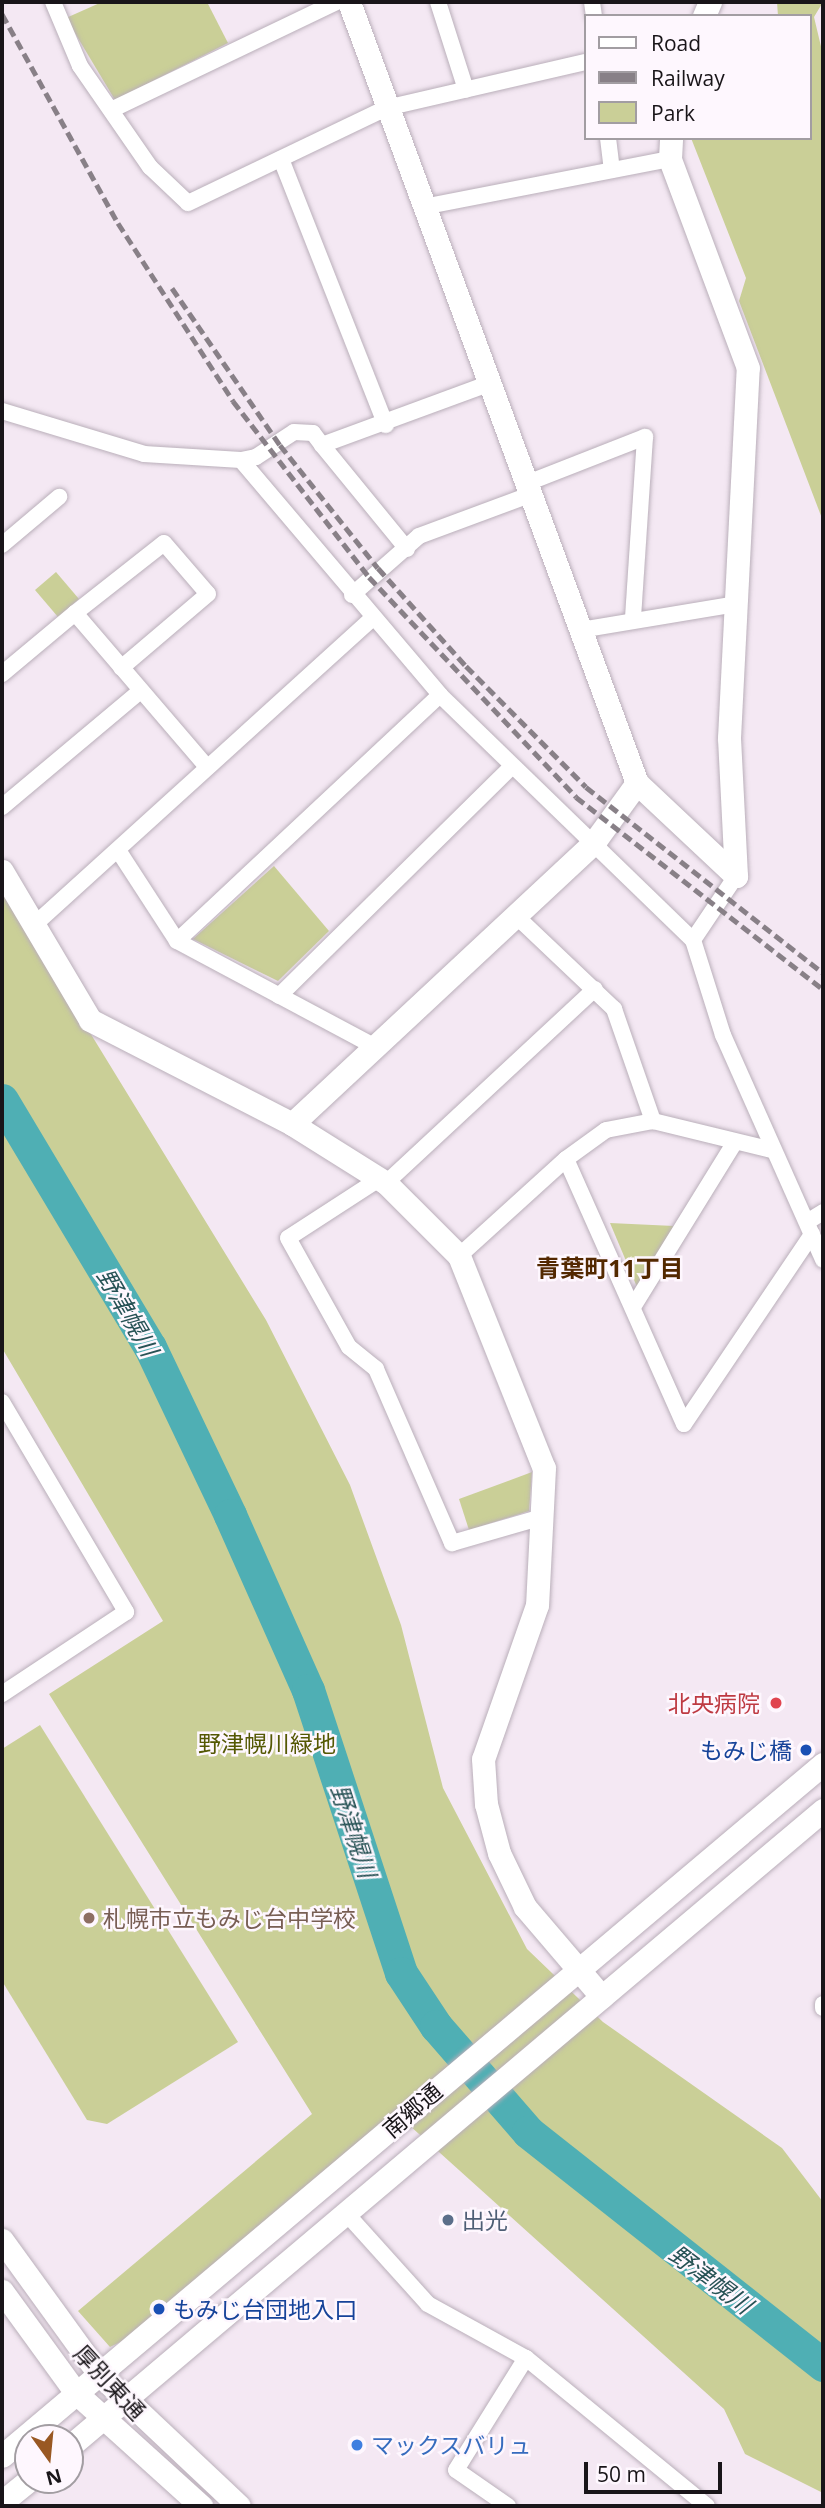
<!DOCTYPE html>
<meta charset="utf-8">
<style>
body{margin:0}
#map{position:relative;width:825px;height:2508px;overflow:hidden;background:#f4e8f3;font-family:"Open Sans","Noto Sans JP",sans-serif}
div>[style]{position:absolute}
.green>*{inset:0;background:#cacf97}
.river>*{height:33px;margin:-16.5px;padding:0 16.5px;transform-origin:16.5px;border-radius:16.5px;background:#4fafb4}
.roads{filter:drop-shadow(0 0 2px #baafba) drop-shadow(0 0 2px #baafba)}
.street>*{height:16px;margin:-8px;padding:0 8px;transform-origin:8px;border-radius:8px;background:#fff}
.secondary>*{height:23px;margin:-11.5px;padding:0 11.5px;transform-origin:11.5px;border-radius:11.5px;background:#fff}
.rail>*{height:5px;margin-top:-2.5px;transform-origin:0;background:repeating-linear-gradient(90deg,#888087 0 10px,transparent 0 15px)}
.dots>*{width:19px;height:19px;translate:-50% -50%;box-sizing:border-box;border:4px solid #fef7fe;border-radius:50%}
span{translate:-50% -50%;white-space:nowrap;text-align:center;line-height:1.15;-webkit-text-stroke:5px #fef7fe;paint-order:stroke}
.health-label{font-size:23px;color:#be3a42}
.right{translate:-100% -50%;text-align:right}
.park-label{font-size:23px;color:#545804}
.transit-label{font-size:23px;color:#164399}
.left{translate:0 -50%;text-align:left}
.education-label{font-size:23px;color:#785e54}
.street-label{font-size:23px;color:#191519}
.service-label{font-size:23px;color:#4e5e75}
.shop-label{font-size:23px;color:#366cbe}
.neighbourhood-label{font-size:24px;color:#532800;font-weight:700}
.water-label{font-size:24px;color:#275255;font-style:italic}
.frame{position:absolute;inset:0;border:4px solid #191519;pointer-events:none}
.legend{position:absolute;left:584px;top:14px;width:228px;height:126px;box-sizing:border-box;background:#fef7fe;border:2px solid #a29da2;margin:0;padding:9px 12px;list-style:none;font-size:21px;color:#191519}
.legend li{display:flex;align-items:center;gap:14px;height:35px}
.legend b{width:35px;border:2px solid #a29da2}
.north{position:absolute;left:14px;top:2424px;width:70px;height:70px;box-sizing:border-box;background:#fef7fe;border:2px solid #a29da2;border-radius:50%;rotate:165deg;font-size:19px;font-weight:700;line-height:28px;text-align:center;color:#191519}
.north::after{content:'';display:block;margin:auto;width:24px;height:32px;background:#995823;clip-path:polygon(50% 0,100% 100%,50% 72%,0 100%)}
.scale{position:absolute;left:584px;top:2462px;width:138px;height:32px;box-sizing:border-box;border:4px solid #191519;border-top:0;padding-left:9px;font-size:21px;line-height:24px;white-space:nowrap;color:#191519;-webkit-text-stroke:5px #fef7fe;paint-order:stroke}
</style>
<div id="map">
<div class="green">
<i style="clip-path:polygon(102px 2px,207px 2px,228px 43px,115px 100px,66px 18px)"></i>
<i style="clip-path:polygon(777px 2px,823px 2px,814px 17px,823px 55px,823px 521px,739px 301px,746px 278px,691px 138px,809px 138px,809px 16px,778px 16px)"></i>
<i style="clip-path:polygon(56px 572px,79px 599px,58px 617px,35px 590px)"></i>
<i style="clip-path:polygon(274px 866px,329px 931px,278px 981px,193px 939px)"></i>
<i style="clip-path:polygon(2px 889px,266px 1320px,350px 1485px,401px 1625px,443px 1788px,527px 1949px,603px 2022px,782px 2148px,823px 2202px,823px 2493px,745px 2454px,724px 2409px,399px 2116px,147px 2329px,110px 2347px,78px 2311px,312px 2114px,49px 1694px,163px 1621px,2px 1348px)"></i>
<i style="clip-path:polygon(610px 1223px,674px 1226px,637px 1287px)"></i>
<i style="clip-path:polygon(532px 1472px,529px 1511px,469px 1530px,459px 1499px)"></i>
<i style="clip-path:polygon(40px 1725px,238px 2042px,107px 2124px,87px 2120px,2px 1981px,2px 1749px)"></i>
</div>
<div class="river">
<i style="left:2px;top:1100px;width:288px;rotate:59.1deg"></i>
<i style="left:150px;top:1347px;width:186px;rotate:64.5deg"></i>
<i style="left:230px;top:1515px;width:192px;rotate:66deg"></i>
<i style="left:308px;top:1690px;width:298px;rotate:71.8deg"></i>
<i style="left:401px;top:1973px;width:64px;rotate:56.6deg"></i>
<i style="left:436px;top:2026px;width:140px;rotate:49deg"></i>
<i style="left:528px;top:2132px;width:376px;rotate:38.3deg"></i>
</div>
<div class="roads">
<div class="street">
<i style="left:53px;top:2px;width:69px;rotate:67.1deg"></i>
<i style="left:80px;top:66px;width:123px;rotate:55.3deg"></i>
<i style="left:150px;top:167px;width:52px;rotate:43.5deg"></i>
<i style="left:188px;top:203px;width:220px;rotate:-25.6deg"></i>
<i style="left:386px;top:108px;width:204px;rotate:-13deg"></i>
<i style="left:438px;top:2px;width:92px;rotate:72.3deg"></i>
<i style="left:592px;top:2px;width:14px;rotate:82deg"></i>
<i style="left:111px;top:110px;width:250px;rotate:-25.6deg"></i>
<i style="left:608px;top:138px;width:32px;rotate:83deg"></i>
<i style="left:281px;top:159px;width:286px;rotate:68.5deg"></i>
<i style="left:423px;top:207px;width:252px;rotate:-11deg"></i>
<i style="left:2px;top:411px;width:148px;rotate:16.8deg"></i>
<i style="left:144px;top:454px;width:97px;rotate:3.5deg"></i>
<i style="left:241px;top:460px;width:308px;rotate:49.7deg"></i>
<i style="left:440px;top:695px;width:352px;rotate:44.1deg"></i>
<i style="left:693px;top:940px;width:100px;rotate:72.5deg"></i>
<i style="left:723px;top:1035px;width:246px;rotate:66deg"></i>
<i style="left:241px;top:460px;width:15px;rotate:-11deg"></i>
<i style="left:256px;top:457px;width:45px;rotate:-33.3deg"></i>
<i style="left:294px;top:432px;width:19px;rotate:3deg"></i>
<i style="left:313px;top:433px;width:15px;rotate:53deg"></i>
<i style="left:525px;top:484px;width:129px;rotate:-21.4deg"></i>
<i style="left:645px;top:437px;width:182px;rotate:93.8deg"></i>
<i style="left:2px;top:545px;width:75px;rotate:-40.1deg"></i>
<i style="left:407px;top:549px;width:134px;rotate:-129.3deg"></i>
<i style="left:322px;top:445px;width:177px;rotate:-20.2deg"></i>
<i style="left:352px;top:595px;width:89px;rotate:-41.4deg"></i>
<i style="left:419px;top:536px;width:117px;rotate:-20.4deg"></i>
<i style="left:75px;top:613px;width:113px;rotate:-38.2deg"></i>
<i style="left:164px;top:543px;width:67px;rotate:49.2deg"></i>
<i style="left:208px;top:594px;width:114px;rotate:139.6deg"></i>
<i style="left:580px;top:630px;width:159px;rotate:-9.4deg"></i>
<i style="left:2px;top:674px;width:95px;rotate:-39.9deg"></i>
<i style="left:75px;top:613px;width:203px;rotate:49.4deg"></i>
<i style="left:2px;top:807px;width:180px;rotate:-40deg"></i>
<i style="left:118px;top:850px;width:108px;rotate:57deg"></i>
<i style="left:177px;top:941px;width:221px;rotate:28.1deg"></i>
<i style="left:515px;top:915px;width:137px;rotate:43.5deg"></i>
<i style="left:614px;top:1009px;width:119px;rotate:70.8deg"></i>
<i style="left:33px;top:926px;width:457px;rotate:-42.2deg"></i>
<i style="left:693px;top:940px;width:77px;rotate:-56.1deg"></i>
<i style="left:177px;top:941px;width:360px;rotate:-43.1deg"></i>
<i style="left:279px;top:996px;width:326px;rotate:-44.6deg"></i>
<i style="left:566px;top:1159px;width:290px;rotate:66deg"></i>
<i style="left:684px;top:1424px;width:229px;rotate:-56deg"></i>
<i style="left:379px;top:1179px;width:108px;rotate:147deg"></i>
<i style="left:288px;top:1238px;width:125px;rotate:60.8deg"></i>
<i style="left:349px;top:1347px;width:35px;rotate:39deg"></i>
<i style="left:376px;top:1369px;width:190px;rotate:66.4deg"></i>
<i style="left:452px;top:1543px;width:94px;rotate:-16.1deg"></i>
<i style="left:386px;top:1183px;width:285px;rotate:-42.9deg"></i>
<i style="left:807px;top:1222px;width:19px;rotate:-32deg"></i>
<i style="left:459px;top:1256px;width:144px;rotate:-42.2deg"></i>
<i style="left:566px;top:1159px;width:49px;rotate:-35.9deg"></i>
<i style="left:606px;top:1130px;width:48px;rotate:-10.8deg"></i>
<i style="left:653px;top:1121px;width:122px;rotate:13.7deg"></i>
<i style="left:633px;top:1307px;width:194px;rotate:-58.3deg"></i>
<i style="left:2px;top:1402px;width:244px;rotate:59.4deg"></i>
<i style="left:126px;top:1612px;width:149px;rotate:146.5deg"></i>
<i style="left:823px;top:2004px;width:4px;rotate:90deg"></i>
<i style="left:346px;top:2213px;width:122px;rotate:48deg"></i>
<i style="left:428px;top:2304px;width:112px;rotate:28.9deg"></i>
<i style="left:526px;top:2358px;width:234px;rotate:39.3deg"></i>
<i style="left:508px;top:2506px;width:63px;rotate:-145.3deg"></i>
<i style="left:456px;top:2470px;width:132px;rotate:-58deg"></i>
</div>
<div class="secondary">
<i style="left:349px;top:2px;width:832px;rotate:69.76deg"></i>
<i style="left:637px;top:783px;width:136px;rotate:43.2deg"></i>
<i style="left:736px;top:876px;width:138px;rotate:-92.9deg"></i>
<i style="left:729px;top:738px;width:370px;rotate:-87.1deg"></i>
<i style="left:748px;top:368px;width:223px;rotate:-110.5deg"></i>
<i style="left:670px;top:159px;width:21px;rotate:-87deg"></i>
<i style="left:704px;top:16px;width:15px;rotate:-67deg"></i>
<i style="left:2px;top:871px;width:173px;rotate:59.4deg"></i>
<i style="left:90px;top:1020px;width:227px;rotate:27.2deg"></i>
<i style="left:292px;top:1124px;width:111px;rotate:32.1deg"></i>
<i style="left:386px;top:1183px;width:103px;rotate:45deg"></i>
<i style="left:459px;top:1256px;width:228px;rotate:68.2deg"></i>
<i style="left:544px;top:1468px;width:137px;rotate:92.9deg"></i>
<i style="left:537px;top:1605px;width:163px;rotate:109.3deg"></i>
<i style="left:483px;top:1759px;width:45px;rotate:86.2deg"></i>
<i style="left:486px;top:1804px;width:51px;rotate:75.1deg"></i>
<i style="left:499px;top:1853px;width:60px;rotate:64.3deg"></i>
<i style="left:525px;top:1907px;width:118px;rotate:49.5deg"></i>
<i style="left:292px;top:1124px;width:415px;rotate:-43deg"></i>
<i style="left:595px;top:841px;width:72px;rotate:-54.1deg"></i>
<i style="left:2px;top:2240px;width:165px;rotate:54.1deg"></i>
<i style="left:99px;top:2374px;width:192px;rotate:43.3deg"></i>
<i style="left:2px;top:2291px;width:126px;rotate:54deg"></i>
<i style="left:76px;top:2393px;width:169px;rotate:42.1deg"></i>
<i style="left:70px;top:2446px;width:986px;rotate:-40.19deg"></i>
<i style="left:2px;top:2456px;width:1074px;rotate:-40.13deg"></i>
<i style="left:2px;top:2502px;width:35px;rotate:-39deg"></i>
</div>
</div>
<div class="rail">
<i style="left:2px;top:14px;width:239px;rotate:61deg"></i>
<i style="left:118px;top:223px;width:212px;rotate:57.1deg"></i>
<i style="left:233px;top:401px;width:222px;rotate:52.3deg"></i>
<i style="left:369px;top:577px;width:302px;rotate:46.7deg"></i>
<i style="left:576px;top:797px;width:313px;rotate:37.9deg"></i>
<i style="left:172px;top:288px;width:191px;rotate:55.5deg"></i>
<i style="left:280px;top:445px;width:157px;rotate:51.5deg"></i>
<i style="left:378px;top:568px;width:132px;rotate:48.1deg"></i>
<i style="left:466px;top:666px;width:170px;rotate:45.2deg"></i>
<i style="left:586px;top:787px;width:301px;rotate:38.1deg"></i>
</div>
<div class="dots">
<i style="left:776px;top:1703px;background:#e0444e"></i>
<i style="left:806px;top:1750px;background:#1a4fb4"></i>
<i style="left:89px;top:1918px;background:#8d6e63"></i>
<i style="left:448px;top:2220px;background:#5c6f8a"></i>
<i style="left:159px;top:2309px;background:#1a4fb4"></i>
<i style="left:357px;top:2445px;background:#3f7fe0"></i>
</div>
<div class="health-label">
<span class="right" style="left:760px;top:1703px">北央病院</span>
</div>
<div class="park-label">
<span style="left:267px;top:1743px">野津幌川緑地</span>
</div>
<div class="transit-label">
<span class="right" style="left:792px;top:1750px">もみじ橋</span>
<span class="left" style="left:173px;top:2309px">もみじ台団地入口</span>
</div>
<div class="education-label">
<span class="left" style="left:103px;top:1918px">札幌市立もみじ台中学校</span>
</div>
<div class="street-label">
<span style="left:412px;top:2110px;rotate:-41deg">南郷通</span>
<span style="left:110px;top:2382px;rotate:47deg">厚別東通</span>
</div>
<div class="service-label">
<span class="left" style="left:462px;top:2220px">出光</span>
</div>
<div class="shop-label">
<span class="left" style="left:371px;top:2445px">マックスバリュ</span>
</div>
<div class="neighbourhood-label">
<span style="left:610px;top:1268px">青葉町11丁目</span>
</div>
<div class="water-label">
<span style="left:128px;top:1312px;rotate:60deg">野津幌川</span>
<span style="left:354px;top:1831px;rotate:72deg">野津幌川</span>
<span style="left:711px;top:2279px;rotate:37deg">野津幌川</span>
</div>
<div class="frame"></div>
<ul class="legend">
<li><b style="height:9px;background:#fff"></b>Road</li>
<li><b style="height:9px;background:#888087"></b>Railway</li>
<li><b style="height:19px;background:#cacf97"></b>Park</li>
</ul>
<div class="north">N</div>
<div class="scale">50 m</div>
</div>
